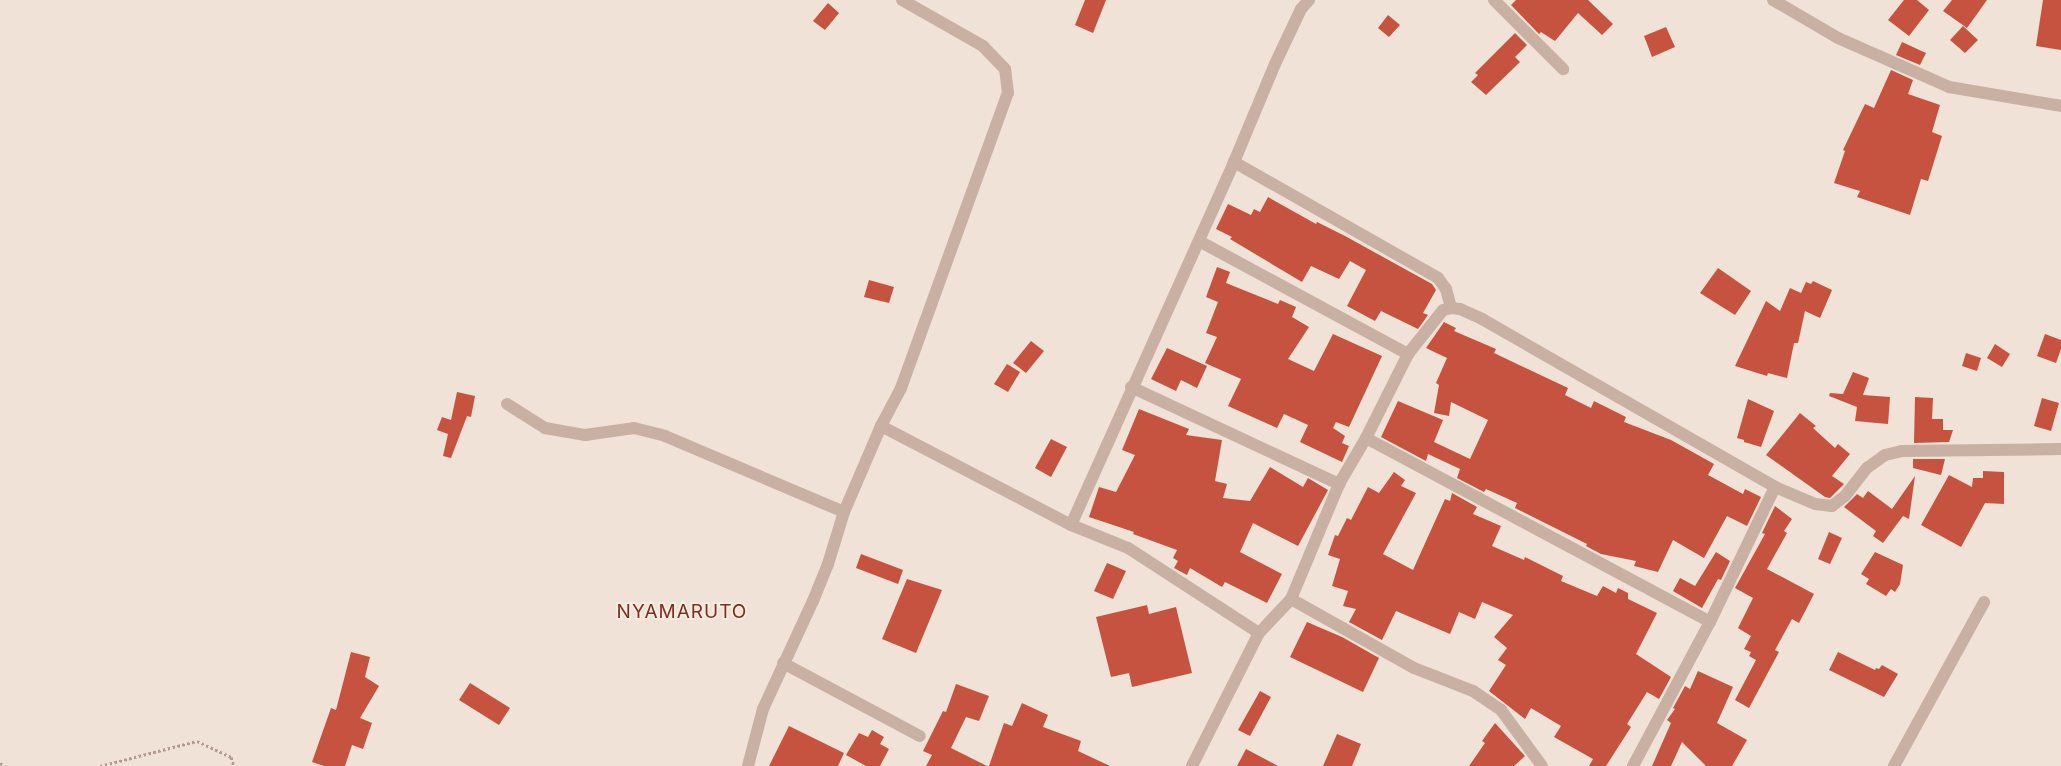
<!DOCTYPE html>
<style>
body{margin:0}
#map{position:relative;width:2061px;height:766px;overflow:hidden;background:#f0e2d6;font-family:Inter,sans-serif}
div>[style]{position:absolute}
.building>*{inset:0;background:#c6533f}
.path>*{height:3px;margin-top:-1.5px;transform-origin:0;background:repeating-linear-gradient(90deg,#b49a8d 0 2.5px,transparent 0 5px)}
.minor>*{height:12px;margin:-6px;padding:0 6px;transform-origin:6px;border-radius:6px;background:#c8b0a3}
span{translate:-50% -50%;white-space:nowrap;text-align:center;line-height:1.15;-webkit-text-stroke:4px #f9ece2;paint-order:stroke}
.quarter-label{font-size:19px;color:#822d1e;letter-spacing:1px}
</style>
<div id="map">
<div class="building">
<i style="clip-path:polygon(1085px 0,1106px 0,1093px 33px,1075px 25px)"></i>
<i style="clip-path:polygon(1516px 0,1588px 0,1613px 24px,1602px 35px,1578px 13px,1555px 41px,1541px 32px,1539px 34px,1511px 5px)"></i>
<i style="clip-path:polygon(1904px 0,1917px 0,1929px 10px,1909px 36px,1888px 20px)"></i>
<i style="clip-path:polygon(1952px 0,1987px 0,1967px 28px,1943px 11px)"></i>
<i style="clip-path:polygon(2043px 0,2061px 0,2061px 50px,2036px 46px)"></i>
<i style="clip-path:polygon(828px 3px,839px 13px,825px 30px,813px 21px)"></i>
<i style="clip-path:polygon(1388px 15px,1400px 25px,1389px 37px,1378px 28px)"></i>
<i style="clip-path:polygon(1963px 26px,1978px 40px,1965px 53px,1950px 40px)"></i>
<i style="clip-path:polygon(1666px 27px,1675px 47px,1652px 57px,1644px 36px)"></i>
<i style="clip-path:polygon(1515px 33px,1527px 45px,1515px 57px,1520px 62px,1486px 95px,1471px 82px,1478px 75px,1475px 73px)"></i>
<i style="clip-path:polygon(1902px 42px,1926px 53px,1920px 65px,1896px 55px)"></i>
<i style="clip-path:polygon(1891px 70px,1913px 80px,1908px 94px,1940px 105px,1932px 132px,1942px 136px,1928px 181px,1921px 179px,1910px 215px,1857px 197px,1860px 191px,1834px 183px,1845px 151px,1843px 150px,1865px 104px,1874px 108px)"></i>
<i style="clip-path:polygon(1268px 197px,1316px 224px,1317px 222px,1345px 236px,1432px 284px,1436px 290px,1423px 313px,1428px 315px,1418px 329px,1381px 311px,1375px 321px,1347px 306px,1366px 270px,1350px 261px,1339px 279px,1311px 266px,1302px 282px,1230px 239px,1232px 237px,1216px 229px,1228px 204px,1251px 215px,1254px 209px,1260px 212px)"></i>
<i style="clip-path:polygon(1217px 267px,1230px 272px,1226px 283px,1278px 304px,1280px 300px,1296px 307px,1292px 317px,1309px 327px,1288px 359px,1314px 371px,1333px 334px,1382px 356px,1349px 427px,1336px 422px,1333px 428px,1345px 436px,1342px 443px,1349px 446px,1342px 462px,1300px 442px,1308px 425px,1284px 414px,1277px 428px,1228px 406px,1241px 379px,1205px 363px,1217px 337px,1206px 333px,1218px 302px,1206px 297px)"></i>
<i style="clip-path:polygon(1718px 268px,1751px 291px,1735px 315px,1700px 293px)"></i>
<i style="clip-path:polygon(869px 280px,894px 287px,889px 303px,864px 297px)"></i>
<i style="clip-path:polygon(1813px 281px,1832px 290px,1820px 318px,1805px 311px,1798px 343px,1794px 343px,1787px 378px,1768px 373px,1767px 376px,1735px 366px,1766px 301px,1780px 311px,1790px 288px,1801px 293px,1806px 282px,1811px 284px)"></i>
<i style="clip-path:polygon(1444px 322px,1456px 328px,1454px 331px,1496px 349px,1494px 353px,1568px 388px,1565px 395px,1591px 408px,1594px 401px,1626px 417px,1624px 422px,1671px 440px,1714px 464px,1708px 475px,1743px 494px,1745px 489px,1761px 497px,1747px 526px,1727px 516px,1704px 558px,1673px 540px,1658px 572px,1634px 566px,1636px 561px,1601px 554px,1586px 546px,1587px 544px,1515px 508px,1517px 503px,1486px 489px,1484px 492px,1457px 478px,1460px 469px,1428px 454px,1426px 461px,1381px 437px,1398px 401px,1443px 420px,1434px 442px,1470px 459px,1488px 420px,1451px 402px,1449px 416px,1434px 413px,1439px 385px,1436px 383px,1447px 358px,1426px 348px)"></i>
<i style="clip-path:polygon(2045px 334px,2061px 340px,2061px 349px,2056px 363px,2037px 356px)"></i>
<i style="clip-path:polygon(1031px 341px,1044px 351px,1026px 373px,1013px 363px)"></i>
<i style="clip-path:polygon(1995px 344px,2010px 354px,2002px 367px,1987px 358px)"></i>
<i style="clip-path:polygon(1167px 348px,1207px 366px,1197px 388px,1181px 380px,1176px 391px,1151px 379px)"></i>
<i style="clip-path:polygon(1966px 353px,1981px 358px,1977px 371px,1962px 366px)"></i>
<i style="clip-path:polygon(1007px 364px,1020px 372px,1008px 392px,994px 384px)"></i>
<i style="clip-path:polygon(1853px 372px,1869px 378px,1863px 395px,1890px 397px,1888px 424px,1855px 421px,1857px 407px,1829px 396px,1830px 393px,1843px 394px)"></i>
<i style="clip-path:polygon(457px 392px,475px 396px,471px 417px,467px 416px,451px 458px,443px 456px,448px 434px,437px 430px,442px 417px,451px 420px)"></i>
<i style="clip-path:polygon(1915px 397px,1933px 398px,1932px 419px,1943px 419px,1943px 430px,1953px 430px,1949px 442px,1914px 443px)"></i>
<i style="clip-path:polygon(2042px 398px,2059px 403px,2051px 431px,2034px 426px)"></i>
<i style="clip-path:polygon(1748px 399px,1774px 411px,1761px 447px,1744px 442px,1744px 440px,1737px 438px)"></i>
<i style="clip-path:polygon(1139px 409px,1189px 429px,1186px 435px,1222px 440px,1215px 481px,1227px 484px,1223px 498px,1250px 501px,1270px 467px,1303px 487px,1308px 478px,1328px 490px,1298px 546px,1253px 523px,1240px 552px,1282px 574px,1267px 603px,1225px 582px,1222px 587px,1190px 568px,1187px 575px,1174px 568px,1178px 561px,1173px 558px,1177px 550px,1133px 534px,1134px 532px,1089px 517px,1099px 487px,1116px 492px,1135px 455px,1122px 450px)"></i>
<i style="clip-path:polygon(1800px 413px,1816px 426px,1813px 428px,1835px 448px,1838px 444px,1850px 454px,1832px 476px,1844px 484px,1830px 498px,1825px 497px,1766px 455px)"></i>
<i style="clip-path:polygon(1051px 439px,1067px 447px,1051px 477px,1035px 468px)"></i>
<i style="clip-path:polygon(1913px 459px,1945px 459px,1941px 475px,1913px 468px)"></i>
<i style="clip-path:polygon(1983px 471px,2004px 472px,2004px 504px,1985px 503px,1961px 547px,1921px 525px,1949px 475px,1972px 487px,1973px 478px,1983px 478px)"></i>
<i style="clip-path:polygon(1394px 472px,1405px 480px,1401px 486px,1416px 493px,1383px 554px,1413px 570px,1445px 499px,1450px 501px,1452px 493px,1477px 507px,1473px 514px,1501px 526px,1492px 546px,1524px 560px,1525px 557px,1563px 576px,1561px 581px,1597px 596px,1603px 586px,1616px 593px,1618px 588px,1628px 593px,1628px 599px,1657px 613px,1636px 654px,1671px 677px,1659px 699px,1647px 692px,1627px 724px,1631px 727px,1606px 766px,1589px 766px,1593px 759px,1554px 737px,1561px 726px,1531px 708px,1525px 719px,1489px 691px,1506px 665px,1498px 660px,1507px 648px,1494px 637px,1513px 615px,1482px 602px,1475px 619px,1459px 612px,1450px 634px,1396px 611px,1382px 640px,1349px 622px,1356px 609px,1343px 606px,1348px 591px,1332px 586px,1340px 559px,1328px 555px,1335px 535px,1338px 536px,1347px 518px,1351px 520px,1368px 487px,1379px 493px)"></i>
<i style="clip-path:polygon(1915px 476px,1909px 519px,1903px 516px,1883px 543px,1873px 536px,1876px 531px,1844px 507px,1857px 494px,1863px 498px,1868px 491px,1892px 509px)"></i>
<i style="clip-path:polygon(1775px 506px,1792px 519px,1784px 531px,1787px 533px,1767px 569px,1814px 594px,1799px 623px,1792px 619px,1775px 650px,1779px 652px,1749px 708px,1735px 700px,1756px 660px,1749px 656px,1751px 652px,1744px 649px,1751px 636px,1738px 628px,1753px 598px,1735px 588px,1765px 534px,1762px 533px)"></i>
<i style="clip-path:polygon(1829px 532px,1842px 538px,1830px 564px,1818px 559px)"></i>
<i style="clip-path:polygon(1716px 552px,1730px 561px,1721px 580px,1718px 579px,1702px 608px,1673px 591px,1680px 578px,1695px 586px)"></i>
<i style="clip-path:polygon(1875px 552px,1903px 565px,1900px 584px,1895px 592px,1891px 589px,1886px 596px,1866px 584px,1869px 579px,1861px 574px)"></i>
<i style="clip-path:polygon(861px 554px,903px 570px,898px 584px,856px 568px)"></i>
<i style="clip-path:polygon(1107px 563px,1126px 571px,1113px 599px,1094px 591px)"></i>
<i style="clip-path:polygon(907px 579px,942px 590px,916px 653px,882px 639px)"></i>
<i style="clip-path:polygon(1147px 605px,1149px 614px,1176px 607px,1192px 673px,1132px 687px,1129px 673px,1111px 677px,1096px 617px)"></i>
<i style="clip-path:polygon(1307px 622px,1342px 637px,1379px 658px,1363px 692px,1290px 657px)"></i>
<i style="clip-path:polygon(351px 652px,370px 657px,365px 677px,379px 686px,360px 718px,372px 723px,363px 749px,352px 745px,345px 766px,324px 766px,312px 762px,331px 708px,336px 710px)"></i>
<i style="clip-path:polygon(1838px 652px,1875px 670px,1876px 668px,1879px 669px,1882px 665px,1898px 674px,1884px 697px,1829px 670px)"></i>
<i style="clip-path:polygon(1698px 671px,1733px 687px,1717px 723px,1747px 740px,1732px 766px,1706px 766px,1682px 742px,1671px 766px,1652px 766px,1671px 723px,1667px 720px,1675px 709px,1673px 708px,1685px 686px,1690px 689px)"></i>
<i style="clip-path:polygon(470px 683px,510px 708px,499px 725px,459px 700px)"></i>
<i style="clip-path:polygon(956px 684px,989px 696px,979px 721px,966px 717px,951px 748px,987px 766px,926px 766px,932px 755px,923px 751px,943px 711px,946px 712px)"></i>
<i style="clip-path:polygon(1260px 691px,1271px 697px,1250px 736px,1238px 730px)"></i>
<i style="clip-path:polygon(1022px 703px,1048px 715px,1043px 727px,1081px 741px,1078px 751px,1110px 766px,989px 766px,1004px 723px,1012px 726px)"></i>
<i style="clip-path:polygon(1495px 723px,1525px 756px,1514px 766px,1469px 766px,1485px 743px,1482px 741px)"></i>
<i style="clip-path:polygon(789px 726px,844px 753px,838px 766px,769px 766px)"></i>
<i style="clip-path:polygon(872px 730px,884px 737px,880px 744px,889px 749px,880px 766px,866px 766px,846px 755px,859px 733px,868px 737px)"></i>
<i style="clip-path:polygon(1337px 734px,1361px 744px,1352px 766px,1323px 766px)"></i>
<i style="clip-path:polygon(1246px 749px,1278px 766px,1237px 766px)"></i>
</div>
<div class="path">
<i style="left:0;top:763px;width:6px;rotate:31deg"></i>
<i style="left:100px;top:766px;width:100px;rotate:-14.5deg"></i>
<i style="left:197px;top:741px;width:38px;rotate:25deg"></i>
<i style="left:231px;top:757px;width:9px;rotate:72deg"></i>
</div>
<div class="minor">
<i style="left:1494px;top:0;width:98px;rotate:45deg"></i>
<i style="left:1773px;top:0;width:75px;rotate:30.3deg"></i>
<i style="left:1838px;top:38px;width:121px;rotate:23.8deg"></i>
<i style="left:1949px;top:87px;width:114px;rotate:9.6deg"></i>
<i style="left:1234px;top:162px;width:235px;rotate:29.6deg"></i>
<i style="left:1438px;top:278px;width:14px;rotate:54deg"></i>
<i style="left:1446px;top:289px;width:20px;rotate:75deg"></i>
<i style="left:1199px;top:241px;width:238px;rotate:28.4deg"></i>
<i style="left:1408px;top:354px;width:56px;rotate:-51.5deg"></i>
<i style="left:1443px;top:310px;width:8px;rotate:-14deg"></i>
<i style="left:1451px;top:308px;width:9px;rotate:6deg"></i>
<i style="left:1460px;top:309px;width:24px;rotate:24deg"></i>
<i style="left:1482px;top:319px;width:338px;rotate:29.8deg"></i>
<i style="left:1775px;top:487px;width:43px;rotate:23deg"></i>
<i style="left:1815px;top:504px;width:17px;rotate:7deg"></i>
<i style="left:1832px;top:506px;width:16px;rotate:-38deg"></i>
<i style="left:1845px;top:496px;width:36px;rotate:-52deg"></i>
<i style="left:1867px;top:468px;width:22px;rotate:-36deg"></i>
<i style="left:1885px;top:455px;width:17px;rotate:-13deg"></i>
<i style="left:1902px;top:451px;width:159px;rotate:-0.7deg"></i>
<i style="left:1131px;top:387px;width:230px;rotate:25deg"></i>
<i style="left:507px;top:404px;width:45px;rotate:32.3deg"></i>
<i style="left:545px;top:428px;width:41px;rotate:9.9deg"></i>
<i style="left:585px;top:435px;width:49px;rotate:-8.1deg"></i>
<i style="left:634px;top:428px;width:32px;rotate:14deg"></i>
<i style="left:665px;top:436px;width:194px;rotate:23deg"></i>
<i style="left:881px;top:426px;width:214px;rotate:27.5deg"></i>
<i style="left:1366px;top:438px;width:390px;rotate:28.1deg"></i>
<i style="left:1291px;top:599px;width:125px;rotate:-67.3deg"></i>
<i style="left:1339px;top:484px;width:53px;rotate:-59.6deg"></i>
<i style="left:1366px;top:438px;width:94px;rotate:-63.4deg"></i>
<i style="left:1259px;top:633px;width:156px;rotate:-147deg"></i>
<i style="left:1128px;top:548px;width:61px;rotate:-158deg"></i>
<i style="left:1071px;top:525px;width:398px;rotate:-65.8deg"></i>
<i style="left:1234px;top:162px;width:106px;rotate:-67.3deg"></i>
<i style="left:1275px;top:64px;width:61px;rotate:-64.7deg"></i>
<i style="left:1301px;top:9px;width:12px;rotate:-48deg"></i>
<i style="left:783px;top:663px;width:155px;rotate:28.1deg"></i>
<i style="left:748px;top:766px;width:59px;rotate:-75.3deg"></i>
<i style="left:763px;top:709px;width:119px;rotate:-65.2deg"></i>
<i style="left:813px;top:601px;width:40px;rotate:-68deg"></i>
<i style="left:828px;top:564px;width:54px;rotate:-72.9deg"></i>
<i style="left:844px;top:512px;width:94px;rotate:-66.7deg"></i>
<i style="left:881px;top:426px;width:43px;rotate:-62.2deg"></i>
<i style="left:901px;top:388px;width:314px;rotate:-70.1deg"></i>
<i style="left:1008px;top:93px;width:24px;rotate:-97deg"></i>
<i style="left:1005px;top:69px;width:32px;rotate:-134deg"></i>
<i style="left:983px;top:46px;width:93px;rotate:-150.4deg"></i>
<i style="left:1192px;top:766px;width:149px;rotate:-63.3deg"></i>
<i style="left:1259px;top:633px;width:47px;rotate:-46.7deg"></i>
<i style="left:1291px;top:599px;width:141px;rotate:29.3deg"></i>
<i style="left:1414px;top:668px;width:63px;rotate:21.3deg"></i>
<i style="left:1473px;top:691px;width:34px;rotate:34deg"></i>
<i style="left:1501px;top:710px;width:69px;rotate:53.8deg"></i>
<i style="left:1633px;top:766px;width:163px;rotate:-61.9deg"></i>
<i style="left:1710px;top:622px;width:150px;rotate:-64.3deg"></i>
<i style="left:1894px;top:766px;width:187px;rotate:-61.2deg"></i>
</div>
<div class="quarter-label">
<span style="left:682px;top:612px">NYAMARUTO</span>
</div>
</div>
